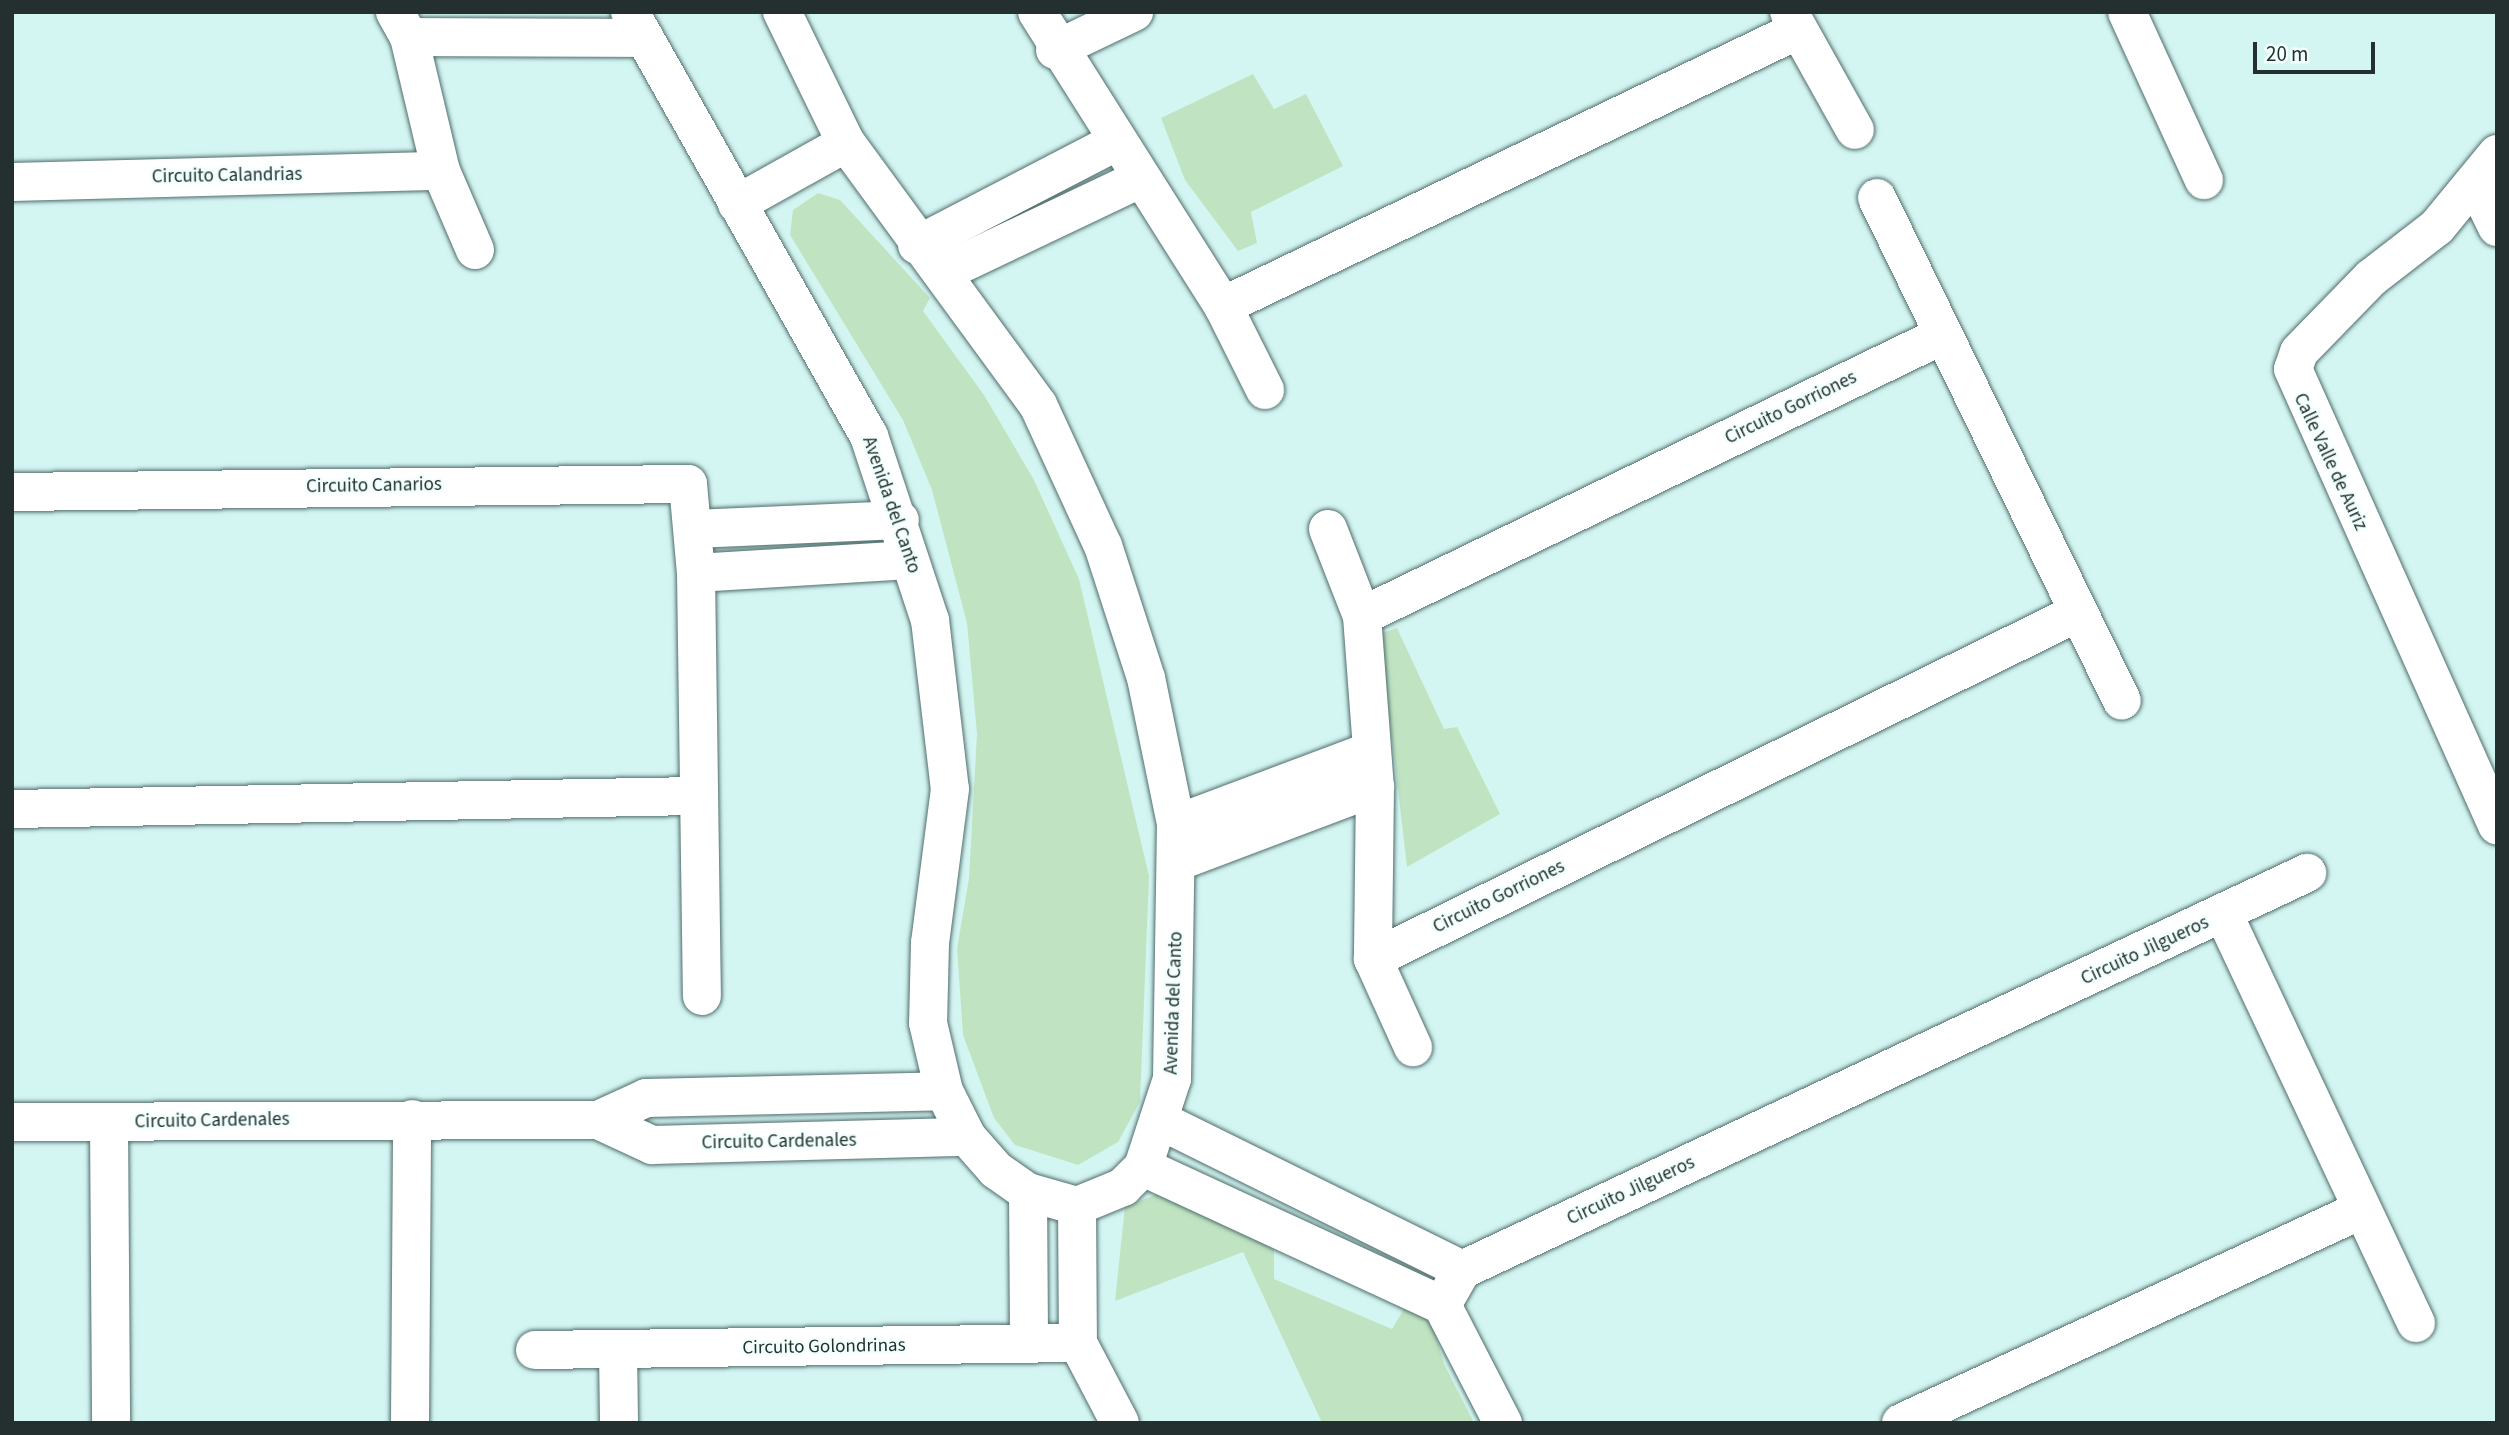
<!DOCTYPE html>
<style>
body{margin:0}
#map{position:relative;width:2509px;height:1435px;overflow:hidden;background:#d4f6f3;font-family:"Source Sans 3",sans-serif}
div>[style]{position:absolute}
.green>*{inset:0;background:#c0e4c2}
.roads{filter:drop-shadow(0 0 2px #4f6d6b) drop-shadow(0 0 2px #4f6d6b)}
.minor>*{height:38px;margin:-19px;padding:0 19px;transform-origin:19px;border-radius:19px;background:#fff}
span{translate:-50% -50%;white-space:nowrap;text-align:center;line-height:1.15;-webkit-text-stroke:5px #f1fffd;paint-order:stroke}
.street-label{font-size:19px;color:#23302f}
.frame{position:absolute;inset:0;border:14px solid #23302f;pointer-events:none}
.scale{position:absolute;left:2253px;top:42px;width:122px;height:32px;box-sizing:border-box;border:4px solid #23302f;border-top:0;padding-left:9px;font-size:21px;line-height:24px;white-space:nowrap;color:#23302f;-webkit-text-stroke:5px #f1fffd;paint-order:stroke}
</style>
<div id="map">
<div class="green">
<i style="clip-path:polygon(1253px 74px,1274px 109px,1306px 94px,1343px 166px,1251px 212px,1257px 243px,1238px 251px,1185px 180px,1161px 118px)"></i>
<i style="clip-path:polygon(818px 193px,840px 200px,930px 298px,923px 311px,984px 395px,1034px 480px,1079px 579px,1149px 876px,1140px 1102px,1118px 1142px,1078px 1165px,1015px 1145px,994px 1118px,963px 1035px,957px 949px,969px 878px,977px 734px,967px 623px,932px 490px,903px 420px,790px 235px,793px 210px)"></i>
<i style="clip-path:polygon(1397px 628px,1444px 729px,1457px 727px,1500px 814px,1407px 867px,1380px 634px)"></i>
<i style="clip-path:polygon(1170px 1190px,1274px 1250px,1274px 1279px,1392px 1329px,1407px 1304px,1430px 1316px,1444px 1364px,1474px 1423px,1322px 1423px,1243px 1252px,1115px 1301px,1125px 1206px)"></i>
</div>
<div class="roads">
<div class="minor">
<i style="left:395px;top:12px;width:29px;rotate:61deg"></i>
<i style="left:409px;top:37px;width:138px;rotate:76.6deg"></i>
<i style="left:441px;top:171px;width:86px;rotate:66.7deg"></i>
<i style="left:630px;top:12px;width:487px;rotate:60.6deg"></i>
<i style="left:869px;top:436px;width:194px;rotate:71.7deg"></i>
<i style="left:930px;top:620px;width:170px;rotate:83.3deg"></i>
<i style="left:950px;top:789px;width:155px;rotate:97.4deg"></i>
<i style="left:930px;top:943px;width:80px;rotate:91.4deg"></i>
<i style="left:928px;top:1023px;width:70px;rotate:76.8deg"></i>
<i style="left:944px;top:1091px;width:51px;rotate:63.4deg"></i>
<i style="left:967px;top:1137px;width:44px;rotate:48.7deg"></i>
<i style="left:996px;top:1170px;width:39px;rotate:35deg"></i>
<i style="left:1028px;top:1192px;width:51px;rotate:15.9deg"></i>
<i style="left:1077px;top:1206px;width:50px;rotate:-22.4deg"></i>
<i style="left:1123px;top:1187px;width:28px;rotate:-45deg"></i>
<i style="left:1143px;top:1167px;width:93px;rotate:-71.8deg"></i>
<i style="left:1172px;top:1079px;width:255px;rotate:-89.1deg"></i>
<i style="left:1176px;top:824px;width:149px;rotate:-101.6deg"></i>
<i style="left:1146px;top:678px;width:139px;rotate:-108deg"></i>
<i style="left:1103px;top:546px;width:155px;rotate:-114.7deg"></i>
<i style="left:1038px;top:405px;width:325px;rotate:-126.2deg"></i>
<i style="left:846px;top:143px;width:146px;rotate:-116deg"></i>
<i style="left:1037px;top:12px;width:348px;rotate:57.7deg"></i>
<i style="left:1223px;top:306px;width:94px;rotate:63.4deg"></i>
<i style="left:1789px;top:12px;width:135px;rotate:60.8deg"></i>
<i style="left:2127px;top:12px;width:185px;rotate:65.4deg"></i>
<i style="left:409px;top:37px;width:235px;rotate:0.2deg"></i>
<i style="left:1055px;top:50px;width:88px;rotate:-25.7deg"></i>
<i style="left:2497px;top:154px;width:94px;rotate:129.4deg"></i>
<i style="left:2437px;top:227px;width:83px;rotate:142.3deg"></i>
<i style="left:2371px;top:278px;width:103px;rotate:134.2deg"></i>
<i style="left:2299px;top:352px;width:18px;rotate:109deg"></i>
<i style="left:2293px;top:369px;width:500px;rotate:65.9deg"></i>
<i style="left:12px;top:182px;width:429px;rotate:-1.5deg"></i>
<i style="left:2476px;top:184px;width:48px;rotate:64deg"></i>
<i style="left:1877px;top:198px;width:559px;rotate:64.03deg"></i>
<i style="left:737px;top:204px;width:125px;rotate:-29.2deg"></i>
<i style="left:917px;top:245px;width:224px;rotate:-27.4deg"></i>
<i style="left:944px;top:272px;width:217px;rotate:-25.4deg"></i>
<i style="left:1223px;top:306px;width:638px;rotate:-25.64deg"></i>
<i style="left:12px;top:492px;width:676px;rotate:-0.68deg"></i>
<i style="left:688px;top:484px;width:89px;rotate:84.9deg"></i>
<i style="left:696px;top:573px;width:423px;rotate:89.2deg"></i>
<i style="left:694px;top:529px;width:206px;rotate:-2.5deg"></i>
<i style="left:1328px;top:529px;width:93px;rotate:68.7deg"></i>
<i style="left:1362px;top:616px;width:171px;rotate:85.7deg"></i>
<i style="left:1375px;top:787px;width:172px;rotate:90.7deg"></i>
<i style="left:1373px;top:959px;width:97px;rotate:65.6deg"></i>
<i style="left:696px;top:573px;width:214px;rotate:-3.5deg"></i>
<i style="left:1362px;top:616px;width:645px;rotate:-25.81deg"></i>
<i style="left:12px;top:809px;width:684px;rotate:-1.09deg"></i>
<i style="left:1176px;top:824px;width:207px;rotate:-20.6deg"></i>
<i style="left:1177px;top:862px;width:212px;rotate:-20.7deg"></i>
<i style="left:2224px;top:915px;width:451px;rotate:64.8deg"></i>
<i style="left:1373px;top:959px;width:784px;rotate:-26.17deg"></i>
<i style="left:598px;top:1120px;width:53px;rotate:-24.6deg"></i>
<i style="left:646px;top:1098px;width:298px;rotate:-1.3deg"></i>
<i style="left:1159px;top:1120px;width:338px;rotate:26.3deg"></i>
<i style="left:12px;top:1122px;width:586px;rotate:-0.2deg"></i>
<i style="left:598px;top:1120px;width:60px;rotate:24.8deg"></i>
<i style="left:652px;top:1145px;width:315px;rotate:-1.5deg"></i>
<i style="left:109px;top:1123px;width:300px;rotate:89.6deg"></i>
<i style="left:1143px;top:1167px;width:329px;rotate:24.8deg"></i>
<i style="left:1442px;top:1305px;width:133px;rotate:62.7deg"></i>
<i style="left:1028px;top:1192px;width:152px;rotate:89.6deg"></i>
<i style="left:1077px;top:1206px;width:137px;rotate:89.6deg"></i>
<i style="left:1078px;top:1343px;width:90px;rotate:62.3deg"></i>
<i style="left:1442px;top:1305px;width:40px;rotate:-60.3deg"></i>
<i style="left:1462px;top:1270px;width:934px;rotate:-25.17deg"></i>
<i style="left:535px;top:1350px;width:543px;rotate:-0.74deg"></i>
<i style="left:618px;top:1350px;width:73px;rotate:89.2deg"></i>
<i style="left:410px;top:1423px;width:304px;rotate:-89.6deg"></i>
<i style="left:1901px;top:1423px;width:507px;rotate:-24.85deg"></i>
</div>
</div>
<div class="street-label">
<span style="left:227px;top:176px;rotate:-1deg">Circuito Calandrias</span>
<span style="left:1791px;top:408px;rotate:-26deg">Circuito Gorriones</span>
<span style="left:2330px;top:462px;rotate:65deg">Calle Valle de Auriz</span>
<span style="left:374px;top:486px;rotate:-1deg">Circuito Canarios</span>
<span style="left:891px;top:505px;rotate:71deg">Avenida del Canto</span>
<span style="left:1499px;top:897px;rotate:-26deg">Circuito Gorriones</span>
<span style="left:2145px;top:951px;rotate:-25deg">Circuito Jilgueros</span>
<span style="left:1174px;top:1003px;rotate:-88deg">Avenida del Canto</span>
<span style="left:212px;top:1121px;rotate:-1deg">Circuito Cardenales</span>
<span style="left:779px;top:1142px;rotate:-1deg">Circuito Cardenales</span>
<span style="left:1631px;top:1191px;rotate:-25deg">Circuito Jilgueros</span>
<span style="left:824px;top:1347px;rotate:-1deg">Circuito Golondrinas</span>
</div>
<div class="frame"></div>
<div class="scale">20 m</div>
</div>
